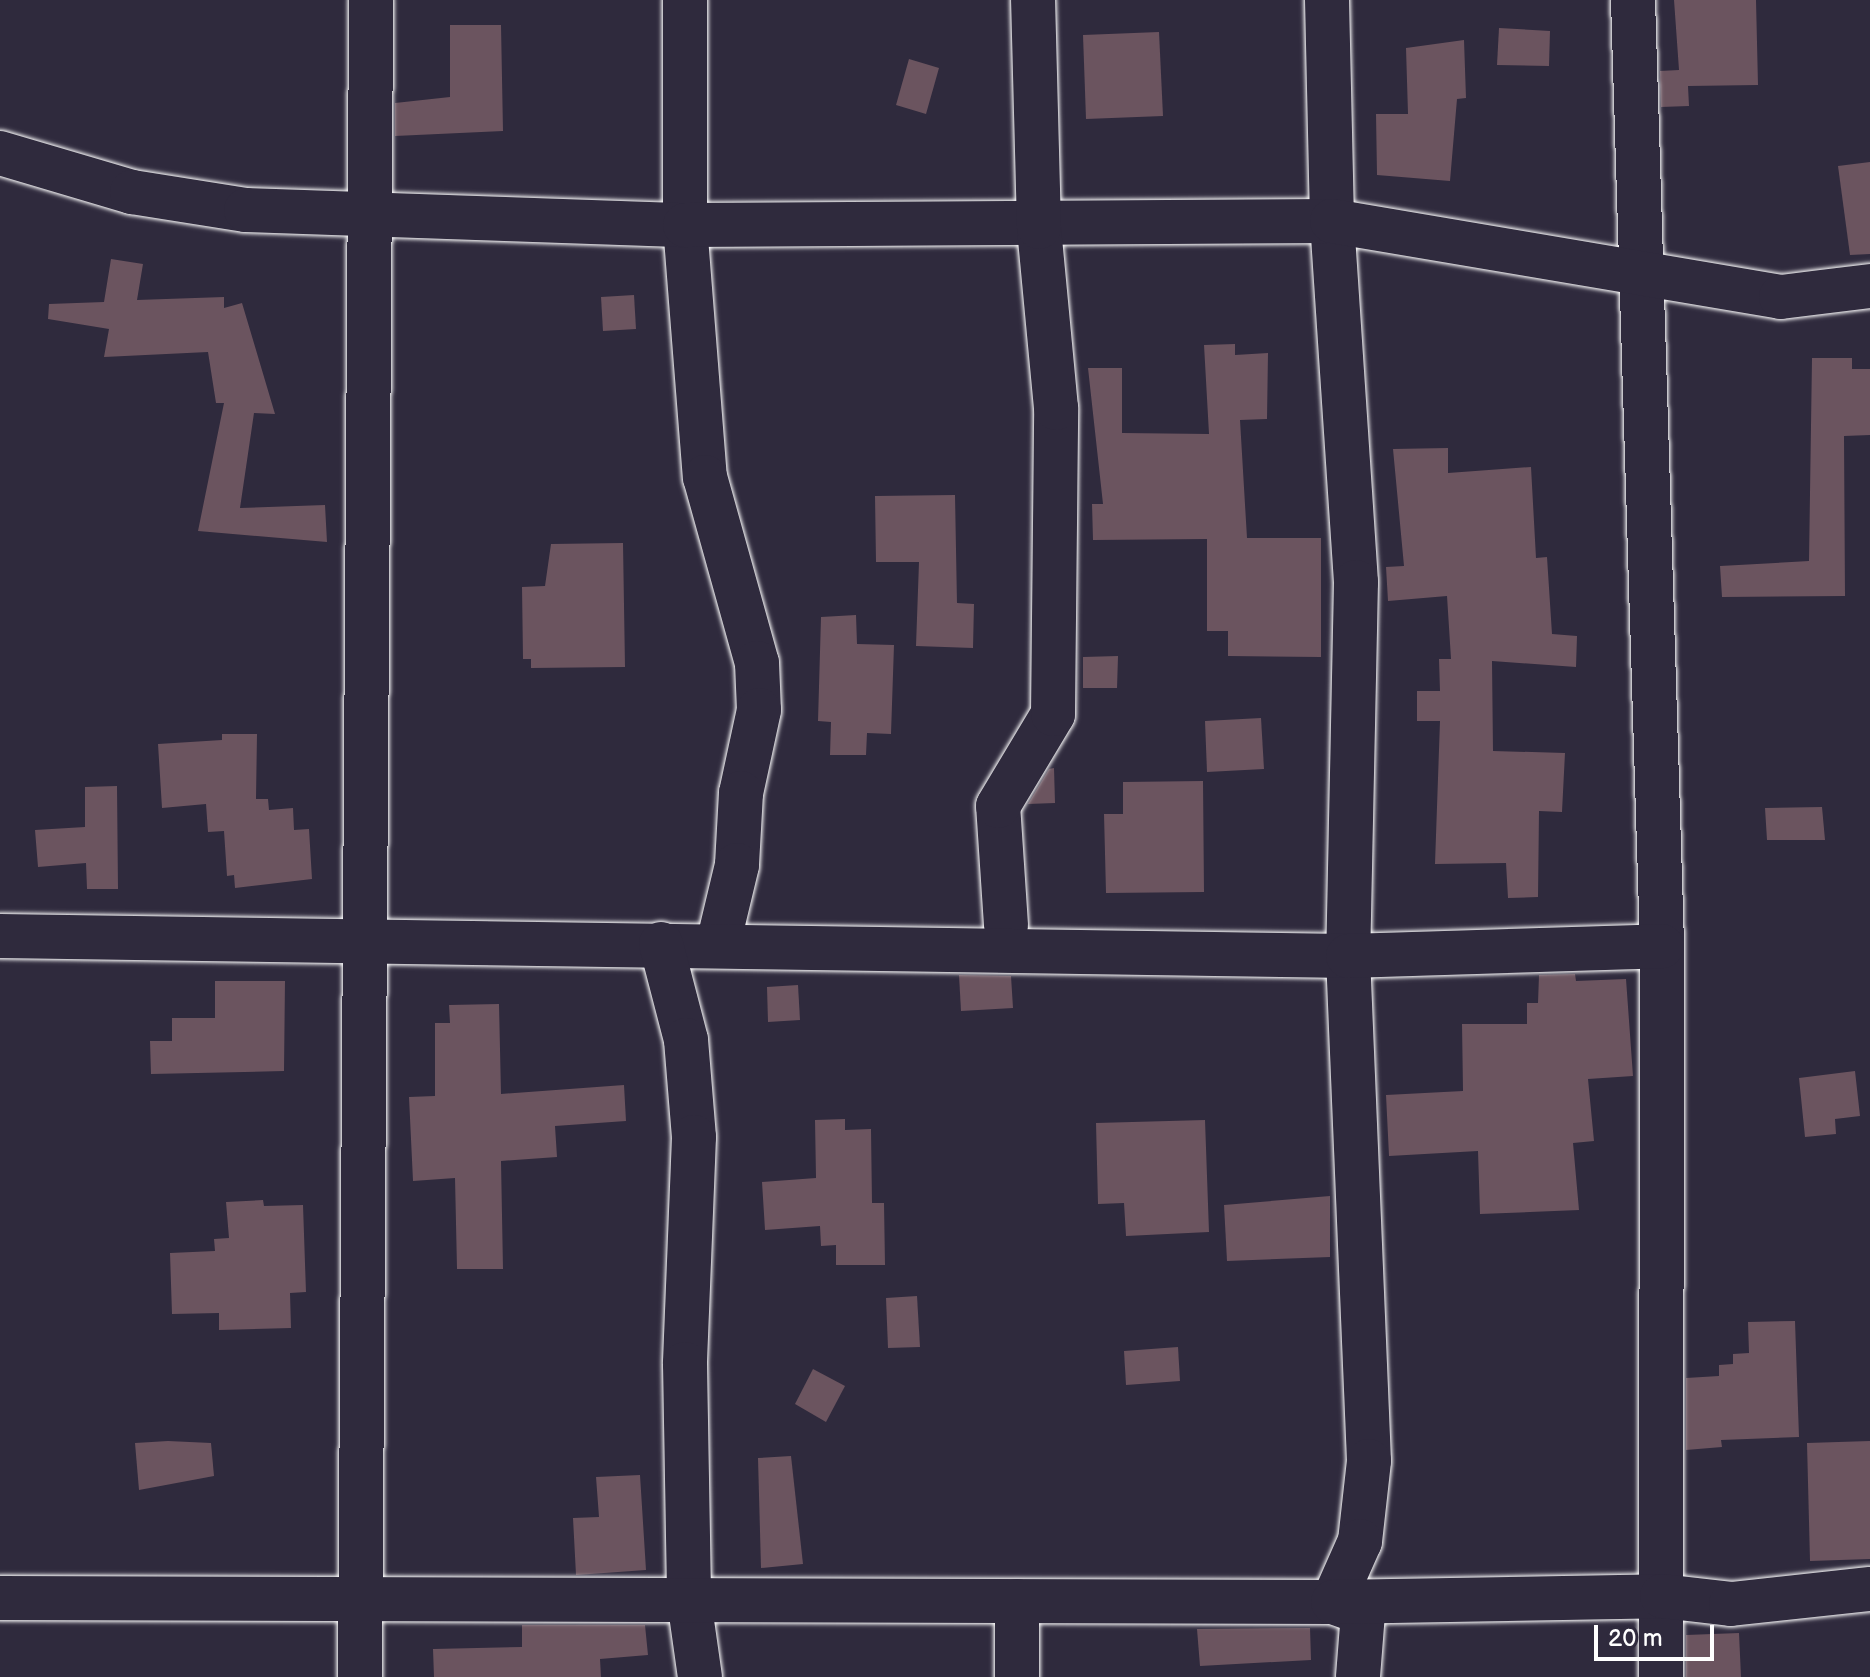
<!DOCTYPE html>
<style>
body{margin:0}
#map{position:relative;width:1870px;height:1677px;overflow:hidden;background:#2f2a3d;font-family:"Balsamiq Sans",sans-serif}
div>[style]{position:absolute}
.building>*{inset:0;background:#6b545f}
.roads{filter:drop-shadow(0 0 2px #fff) drop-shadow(0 0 2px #fff)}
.minor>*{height:44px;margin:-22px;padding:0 22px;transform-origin:22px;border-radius:22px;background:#2f2a3d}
span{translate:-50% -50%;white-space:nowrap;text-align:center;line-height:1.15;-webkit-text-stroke:6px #2f2a3d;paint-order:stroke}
.scale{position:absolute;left:1594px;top:1625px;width:120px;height:36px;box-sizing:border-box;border:4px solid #fff;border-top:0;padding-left:10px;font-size:24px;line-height:28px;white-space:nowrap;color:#fff;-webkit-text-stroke:6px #2f2a3d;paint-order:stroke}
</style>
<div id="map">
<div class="building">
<i style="clip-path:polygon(1674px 0,1756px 0,1758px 85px,1688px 86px,1689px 106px,1661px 107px,1660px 71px,1679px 70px)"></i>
<i style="clip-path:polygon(450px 25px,501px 25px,503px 131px,395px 136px,395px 103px,450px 97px)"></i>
<i style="clip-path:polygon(1499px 28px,1550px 31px,1549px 66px,1497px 65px)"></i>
<i style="clip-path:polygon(1159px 32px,1163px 116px,1086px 119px,1083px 35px)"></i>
<i style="clip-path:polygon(1464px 40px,1466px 98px,1457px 99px,1450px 181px,1377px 175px,1376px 114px,1408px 114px,1406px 48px)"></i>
<i style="clip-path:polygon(909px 59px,939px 68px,926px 114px,896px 105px)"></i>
<i style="clip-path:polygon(1870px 162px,1870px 254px,1850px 255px,1838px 166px)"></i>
<i style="clip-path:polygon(111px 259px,143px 264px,137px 300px,224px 297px,224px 308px,242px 303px,275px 414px,254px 413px,240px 508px,325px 505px,327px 542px,198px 531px,224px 403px,216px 403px,208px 352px,104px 357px,109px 329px,48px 319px,49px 304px,104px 302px)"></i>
<i style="clip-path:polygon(634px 295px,636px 329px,603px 331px,601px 297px)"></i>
<i style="clip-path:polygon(1235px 344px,1235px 355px,1268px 353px,1267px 419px,1240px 420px,1247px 538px,1321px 538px,1321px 657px,1228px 656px,1228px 631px,1207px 631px,1207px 539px,1093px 540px,1092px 504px,1103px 504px,1088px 368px,1122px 368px,1122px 433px,1209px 434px,1204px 345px)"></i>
<i style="clip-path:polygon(1812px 358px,1852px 358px,1852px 369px,1870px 369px,1870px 435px,1844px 436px,1845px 596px,1722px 597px,1720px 566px,1809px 561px)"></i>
<i style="clip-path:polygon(1448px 448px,1448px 473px,1531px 467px,1536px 558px,1547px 557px,1552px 634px,1577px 636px,1576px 667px,1492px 661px,1493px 751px,1565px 753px,1562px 812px,1539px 811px,1538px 897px,1508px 898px,1506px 863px,1435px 864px,1440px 721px,1417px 721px,1417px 691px,1440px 691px,1439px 659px,1451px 659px,1447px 596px,1388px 601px,1386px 567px,1404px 566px,1393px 449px)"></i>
<i style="clip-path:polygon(955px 495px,957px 603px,974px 604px,973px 648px,916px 646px,919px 562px,876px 562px,875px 496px)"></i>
<i style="clip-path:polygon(623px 543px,625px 667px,531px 668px,531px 659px,523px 659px,522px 587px,545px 586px,551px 544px)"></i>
<i style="clip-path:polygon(856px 615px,857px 644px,894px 645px,891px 734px,867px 733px,866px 755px,830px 755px,831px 722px,818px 721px,821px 617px)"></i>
<i style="clip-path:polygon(1118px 656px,1117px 688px,1083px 688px,1083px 657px)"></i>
<i style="clip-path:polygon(1261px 718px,1264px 769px,1207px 772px,1205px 721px)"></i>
<i style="clip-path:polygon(222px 734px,257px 734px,256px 799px,268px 799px,269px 810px,293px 808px,294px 830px,309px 829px,312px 879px,235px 888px,234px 875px,227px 876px,224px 831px,208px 832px,206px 804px,162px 808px,158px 744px,222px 740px)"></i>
<i style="clip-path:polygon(1054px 768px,1055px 803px,1028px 804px,1049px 769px)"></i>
<i style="clip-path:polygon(1203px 781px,1204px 892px,1106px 893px,1104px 814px,1123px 814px,1123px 782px)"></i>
<i style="clip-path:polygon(117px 786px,118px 889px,87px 889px,86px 863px,38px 867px,35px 830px,85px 827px,85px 787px)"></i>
<i style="clip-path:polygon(1822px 807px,1825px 840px,1767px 840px,1765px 808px)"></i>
<i style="clip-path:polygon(1575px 974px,1576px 981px,1626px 979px,1633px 1076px,1588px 1079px,1594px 1141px,1573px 1143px,1579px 1210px,1480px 1214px,1478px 1151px,1389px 1156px,1386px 1095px,1463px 1091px,1462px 1024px,1527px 1024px,1527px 1003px,1538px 1003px,1539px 975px)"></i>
<i style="clip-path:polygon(959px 975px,1011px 976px,1013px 1008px,961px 1011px)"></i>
<i style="clip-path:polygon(215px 981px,285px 981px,284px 1071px,151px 1074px,150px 1041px,172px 1041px,172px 1018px,215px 1018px)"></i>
<i style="clip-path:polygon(798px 985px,800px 1020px,768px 1022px,767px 987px)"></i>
<i style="clip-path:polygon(499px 1004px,501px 1094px,624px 1085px,626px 1121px,555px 1126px,557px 1157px,501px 1161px,503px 1269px,457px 1269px,455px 1178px,413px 1181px,409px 1097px,435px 1096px,435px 1023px,450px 1023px,449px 1005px)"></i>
<i style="clip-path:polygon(1855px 1071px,1860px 1116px,1835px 1119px,1836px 1134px,1805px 1137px,1799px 1078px)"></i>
<i style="clip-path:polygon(845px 1119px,845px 1130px,871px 1129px,872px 1203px,884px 1203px,885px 1265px,836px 1265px,836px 1245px,821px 1246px,820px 1226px,765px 1230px,762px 1182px,816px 1178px,815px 1120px)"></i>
<i style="clip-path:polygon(1205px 1120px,1209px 1232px,1126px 1236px,1124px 1203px,1098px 1204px,1096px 1123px)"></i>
<i style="clip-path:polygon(1330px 1196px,1330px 1257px,1227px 1261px,1224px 1205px)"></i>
<i style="clip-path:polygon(263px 1200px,264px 1206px,303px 1205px,306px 1292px,290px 1293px,291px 1328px,219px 1330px,219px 1313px,172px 1314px,170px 1253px,215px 1251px,214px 1239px,229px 1238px,226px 1202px)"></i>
<i style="clip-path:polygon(917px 1296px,920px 1347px,888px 1348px,886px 1298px)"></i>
<i style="clip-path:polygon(1795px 1321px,1799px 1437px,1721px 1440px,1722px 1447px,1686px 1450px,1686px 1378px,1719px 1376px,1719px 1365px,1733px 1364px,1733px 1354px,1749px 1353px,1748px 1322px)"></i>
<i style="clip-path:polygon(1178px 1347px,1180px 1381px,1126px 1385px,1124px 1351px)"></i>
<i style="clip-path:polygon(813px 1369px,845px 1386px,826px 1422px,795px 1404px)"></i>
<i style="clip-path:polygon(168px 1441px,211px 1443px,214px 1476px,139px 1490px,135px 1443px)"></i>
<i style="clip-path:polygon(1870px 1441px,1870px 1559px,1810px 1561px,1807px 1443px)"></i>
<i style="clip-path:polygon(791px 1456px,803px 1564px,761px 1568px,758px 1458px)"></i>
<i style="clip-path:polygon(640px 1475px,646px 1570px,576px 1575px,573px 1518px,599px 1517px,596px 1477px)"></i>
<i style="clip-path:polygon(522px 1625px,645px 1625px,648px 1655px,600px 1659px,601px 1677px,434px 1677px,433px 1649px,522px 1647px)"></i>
<i style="clip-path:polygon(1310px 1628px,1311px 1660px,1200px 1666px,1197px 1629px)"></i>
<i style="clip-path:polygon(1739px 1633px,1741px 1677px,1686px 1677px,1686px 1635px)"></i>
</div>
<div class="roads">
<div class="minor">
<i style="left:685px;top:0;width:225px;rotate:90deg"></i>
<i style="left:685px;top:225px;width:253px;rotate:85.5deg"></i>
<i style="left:705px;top:477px;width:193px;rotate:74.4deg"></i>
<i style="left:757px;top:663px;width:47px;rotate:87.6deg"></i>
<i style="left:759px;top:710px;width:85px;rotate:102.2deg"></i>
<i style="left:741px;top:793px;width:72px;rotate:93.2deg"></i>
<i style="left:737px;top:865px;width:81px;rotate:103.5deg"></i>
<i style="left:1327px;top:0;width:221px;rotate:88.7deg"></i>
<i style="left:1332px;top:221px;width:362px;rotate:86.2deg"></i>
<i style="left:1356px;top:582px;width:374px;rotate:91.2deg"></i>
<i style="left:1348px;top:956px;width:505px;rotate:87.62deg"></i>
<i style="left:1369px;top:1461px;width:81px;rotate:96.4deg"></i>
<i style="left:1360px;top:1541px;width:67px;rotate:113.9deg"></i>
<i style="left:1333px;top:1602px;width:32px;rotate:20deg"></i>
<i style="left:1363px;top:1613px;width:64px;rotate:94.5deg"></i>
<i style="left:1633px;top:0;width:946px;rotate:88.24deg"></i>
<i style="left:1662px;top:946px;width:731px;rotate:90.08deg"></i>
<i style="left:0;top:153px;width:138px;rotate:16.5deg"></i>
<i style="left:132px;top:192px;width:115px;rotate:9deg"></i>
<i style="left:246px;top:210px;width:439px;rotate:2deg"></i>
<i style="left:685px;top:225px;width:647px;rotate:-0.35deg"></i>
<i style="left:1332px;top:221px;width:455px;rotate:9.6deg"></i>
<i style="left:1781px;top:297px;width:90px;rotate:-7deg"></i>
<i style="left:1006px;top:925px;width:119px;rotate:-93.8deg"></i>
<i style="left:998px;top:806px;width:107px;rotate:-59.1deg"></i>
<i style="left:1053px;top:714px;width:306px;rotate:-89.4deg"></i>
<i style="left:1056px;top:408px;width:182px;rotate:-95.4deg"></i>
<i style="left:1039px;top:227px;width:227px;rotate:-91.5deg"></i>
<i style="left:0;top:936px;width:1348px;rotate:0.85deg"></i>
<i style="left:1348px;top:956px;width:314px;rotate:-1.8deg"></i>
<i style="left:661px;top:944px;width:99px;rotate:75.4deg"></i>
<i style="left:686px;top:1040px;width:97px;rotate:85.3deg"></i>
<i style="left:694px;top:1137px;width:227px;rotate:92.3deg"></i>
<i style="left:685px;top:1364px;width:236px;rotate:89deg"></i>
<i style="left:689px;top:1600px;width:78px;rotate:81.9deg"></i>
<i style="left:0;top:1598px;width:1333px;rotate:0.17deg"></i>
<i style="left:1333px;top:1602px;width:329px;rotate:-1deg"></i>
<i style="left:1662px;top:1596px;width:69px;rotate:6.6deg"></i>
<i style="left:1731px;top:1604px;width:140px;rotate:-6.2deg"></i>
<i style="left:1017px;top:1601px;width:76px;rotate:90deg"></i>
<i style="left:360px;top:1677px;width:1677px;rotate:-89.62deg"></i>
</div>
</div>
<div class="scale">20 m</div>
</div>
